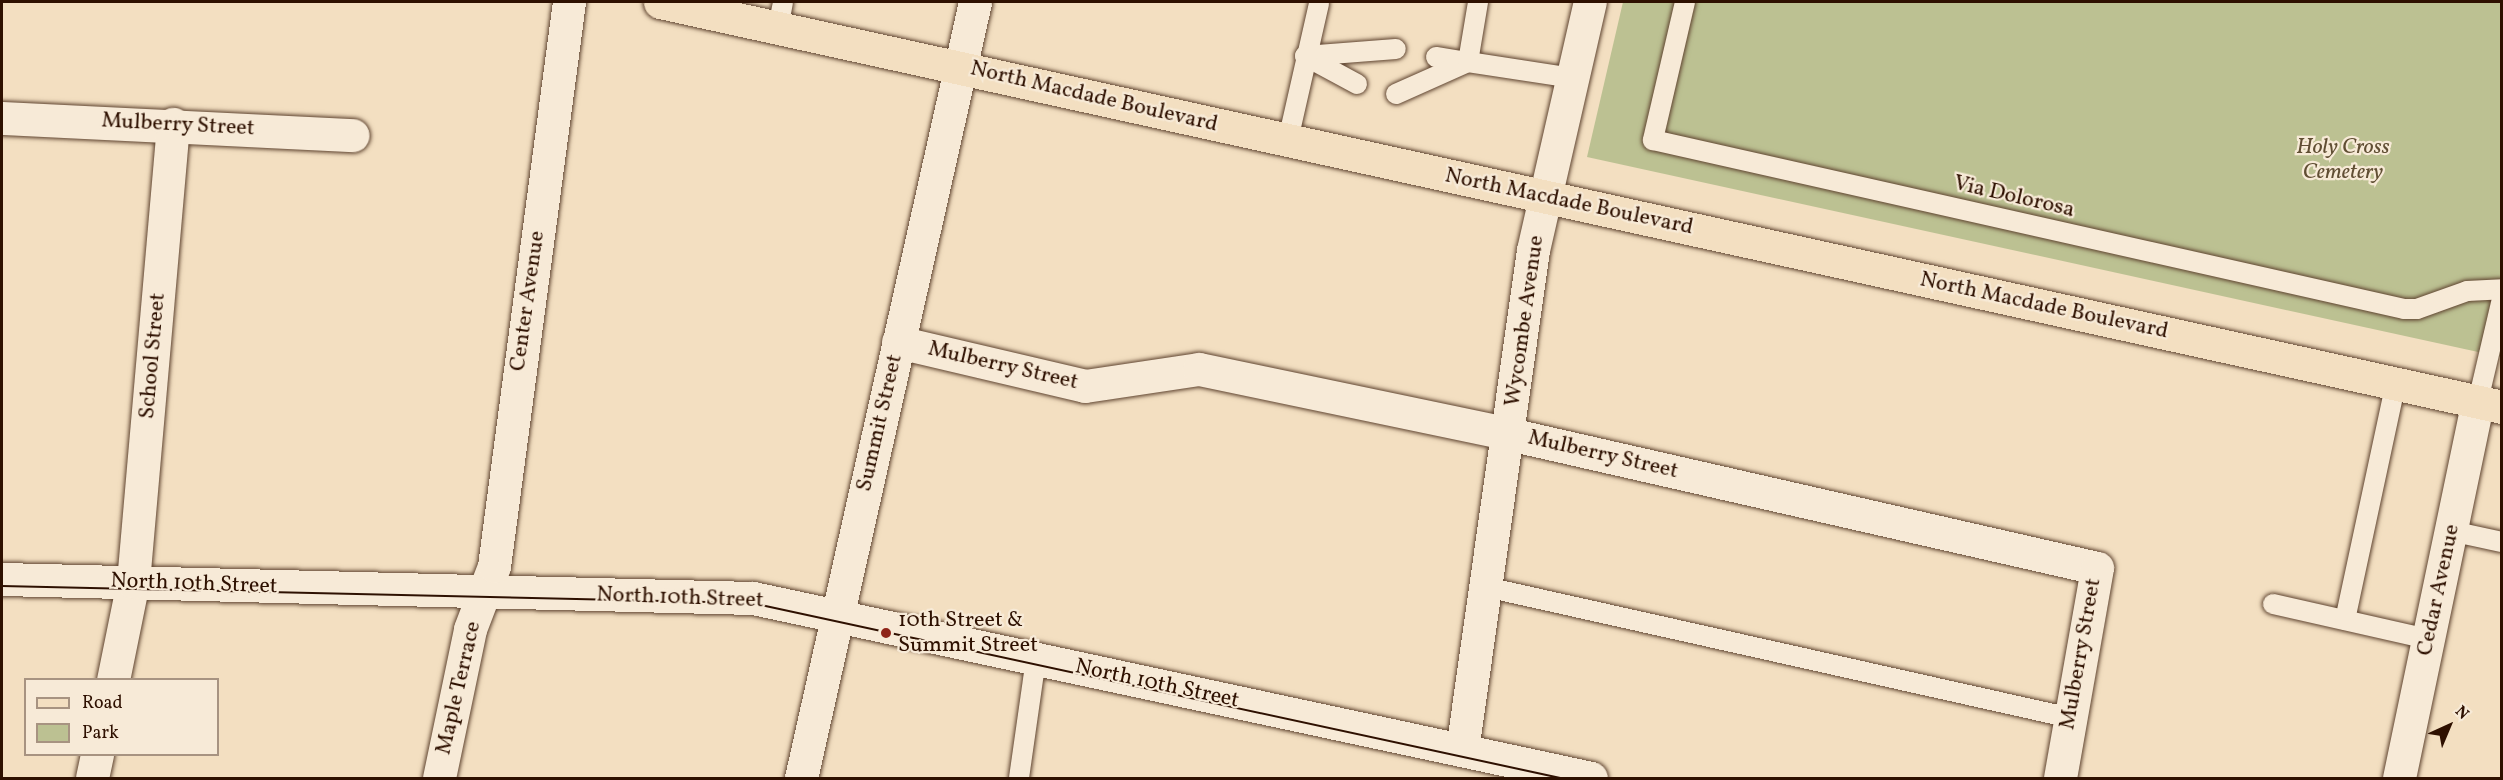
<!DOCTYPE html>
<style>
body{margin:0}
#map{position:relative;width:2503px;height:780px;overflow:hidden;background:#f3dfc1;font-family:Vollkorn,serif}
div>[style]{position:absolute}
.green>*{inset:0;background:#bcc192}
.roads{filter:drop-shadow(0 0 2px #5f4430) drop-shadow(0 0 2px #5f4430)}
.service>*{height:20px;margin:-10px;padding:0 10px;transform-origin:10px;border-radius:10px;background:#f7ead7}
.minor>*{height:33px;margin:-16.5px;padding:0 16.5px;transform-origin:16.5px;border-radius:16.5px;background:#f7ead7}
.primary>*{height:33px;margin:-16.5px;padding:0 16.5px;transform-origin:16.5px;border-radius:16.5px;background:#f3dfc1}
.tram>*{height:1.5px;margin:-0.75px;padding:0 0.75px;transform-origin:0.75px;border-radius:0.75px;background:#2e1000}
.dots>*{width:16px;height:16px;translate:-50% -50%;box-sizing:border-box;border:3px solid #f7ead7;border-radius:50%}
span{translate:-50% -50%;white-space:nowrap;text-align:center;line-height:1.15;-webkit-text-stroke:4.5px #f7ead7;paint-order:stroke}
.street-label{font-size:22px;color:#2e1000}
.park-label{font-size:22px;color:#604e33;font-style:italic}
.poi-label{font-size:22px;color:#2e1000}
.left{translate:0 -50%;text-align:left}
.frame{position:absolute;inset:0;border:3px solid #2e1000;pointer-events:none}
.legend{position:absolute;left:24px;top:678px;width:195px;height:78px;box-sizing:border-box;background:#f7ead7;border:2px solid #a79381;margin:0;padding:8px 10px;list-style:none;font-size:18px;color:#2e1000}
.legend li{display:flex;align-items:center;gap:12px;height:30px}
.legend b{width:30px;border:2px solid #a79381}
.north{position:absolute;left:2419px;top:696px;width:60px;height:60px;-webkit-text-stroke:4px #f7ead7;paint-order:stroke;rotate:44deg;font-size:16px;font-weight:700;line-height:24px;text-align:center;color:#2e1000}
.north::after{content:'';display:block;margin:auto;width:21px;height:27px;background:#2e1000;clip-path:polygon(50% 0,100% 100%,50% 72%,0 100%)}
</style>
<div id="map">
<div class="green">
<i style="clip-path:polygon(1623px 2px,2501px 2px,2501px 357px,1587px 157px)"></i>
</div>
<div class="roads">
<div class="service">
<i style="left:1685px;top:2px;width:142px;rotate:103.1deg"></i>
<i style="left:1653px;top:140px;width:770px;rotate:12.68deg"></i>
<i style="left:2404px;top:309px;width:13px"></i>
<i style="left:2417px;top:309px;width:53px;rotate:-19.8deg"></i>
<i style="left:2467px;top:291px;width:35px;rotate:-3deg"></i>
<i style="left:778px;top:28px;width:26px;rotate:-79deg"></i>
<i style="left:1305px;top:56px;width:91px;rotate:-4.4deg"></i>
<i style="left:1305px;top:56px;width:59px;rotate:28.3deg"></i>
<i style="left:1436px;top:57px;width:32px;rotate:9deg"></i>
<i style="left:1468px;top:62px;width:61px;rotate:-80.5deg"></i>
<i style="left:1396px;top:94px;width:79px;rotate:-24deg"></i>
<i style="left:1468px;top:62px;width:105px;rotate:8.7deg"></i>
<i style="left:1288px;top:140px;width:140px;rotate:-77.2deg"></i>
<i style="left:2478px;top:401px;width:105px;rotate:-76.8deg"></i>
<i style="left:2451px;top:531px;width:52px;rotate:12.2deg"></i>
<i style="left:1486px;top:587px;width:599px;rotate:12.62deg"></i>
<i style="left:2273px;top:604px;width:159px;rotate:12.7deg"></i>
<i style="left:2345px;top:620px;width:242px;rotate:-77.9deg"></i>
<i style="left:1019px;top:778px;width:121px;rotate:-81.9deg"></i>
</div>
<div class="minor">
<i style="left:2px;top:118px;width:351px;rotate:2.8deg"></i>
<i style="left:898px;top:342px;width:192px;rotate:13.2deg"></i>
<i style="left:1085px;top:386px;width:115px;rotate:-8.5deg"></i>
<i style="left:1199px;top:369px;width:317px;rotate:11.8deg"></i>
<i style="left:1509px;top:434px;width:603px;rotate:12.84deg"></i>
<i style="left:2097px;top:568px;width:213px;rotate:100deg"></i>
<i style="left:2px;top:579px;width:751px;rotate:1.45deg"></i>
<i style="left:753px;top:598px;width:857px;rotate:12.12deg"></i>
<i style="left:113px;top:680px;width:100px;rotate:-78.5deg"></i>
<i style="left:133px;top:582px;width:460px;rotate:-85deg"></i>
<i style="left:1462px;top:750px;width:505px;rotate:-81.92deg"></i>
<i style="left:1533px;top:250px;width:254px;rotate:-77.1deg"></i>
<i style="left:92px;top:778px;width:25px;rotate:-78deg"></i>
<i style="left:439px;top:778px;width:152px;rotate:-78.2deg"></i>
<i style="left:470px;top:629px;width:67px;rotate:-69.1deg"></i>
<i style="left:494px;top:566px;width:569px;rotate:-82.43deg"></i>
<i style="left:801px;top:778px;width:795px;rotate:-77.36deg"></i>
<i style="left:2399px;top:778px;width:385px;rotate:-78.2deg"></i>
</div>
<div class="primary">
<i style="left:660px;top:2px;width:1886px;rotate:12.4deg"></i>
</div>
</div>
<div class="tram">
<i style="left:2px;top:586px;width:750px;rotate:1.3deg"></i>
<i style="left:752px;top:603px;width:828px;rotate:12.21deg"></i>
</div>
<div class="dots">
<i style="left:886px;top:633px;background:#8f2418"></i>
</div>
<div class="street-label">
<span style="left:1094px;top:97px;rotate:13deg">North Macdade Boulevard</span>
<span style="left:178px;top:125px;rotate:3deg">Mulberry Street</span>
<span style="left:2014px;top:197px;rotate:13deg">Via Dolorosa</span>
<span style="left:1569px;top:202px;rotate:12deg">North Macdade Boulevard</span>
<span style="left:528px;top:301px;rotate:-82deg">Center Avenue</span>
<span style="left:2044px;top:306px;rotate:12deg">North Macdade Boulevard</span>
<span style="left:1525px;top:321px;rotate:-82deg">Wycombe Avenue</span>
<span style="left:153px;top:356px;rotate:-85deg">School Street</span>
<span style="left:1003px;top:366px;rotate:13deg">Mulberry Street</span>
<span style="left:880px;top:423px;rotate:-77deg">Summit Street</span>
<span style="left:1603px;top:455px;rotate:13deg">Mulberry Street</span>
<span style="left:194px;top:584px;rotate:2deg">North 10th Street</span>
<span style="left:2439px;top:590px;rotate:-78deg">Cedar Avenue</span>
<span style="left:680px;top:598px;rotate:2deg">North 10th Street</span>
<span style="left:2081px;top:654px;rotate:-80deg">Mulberry Street</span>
<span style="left:1157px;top:684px;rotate:12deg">North 10th Street</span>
<span style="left:459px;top:688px;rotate:-77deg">Maple Terrace</span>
</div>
<div class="park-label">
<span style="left:2343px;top:160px">Holy Cross<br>Cemetery</span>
</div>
<div class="poi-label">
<span class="left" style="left:898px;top:633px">10th Street &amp;<br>Summit Street</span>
</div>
<div class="frame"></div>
<ul class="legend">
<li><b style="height:8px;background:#f3dfc1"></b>Road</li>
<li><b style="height:16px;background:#bcc192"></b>Park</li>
</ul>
<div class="north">N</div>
</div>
